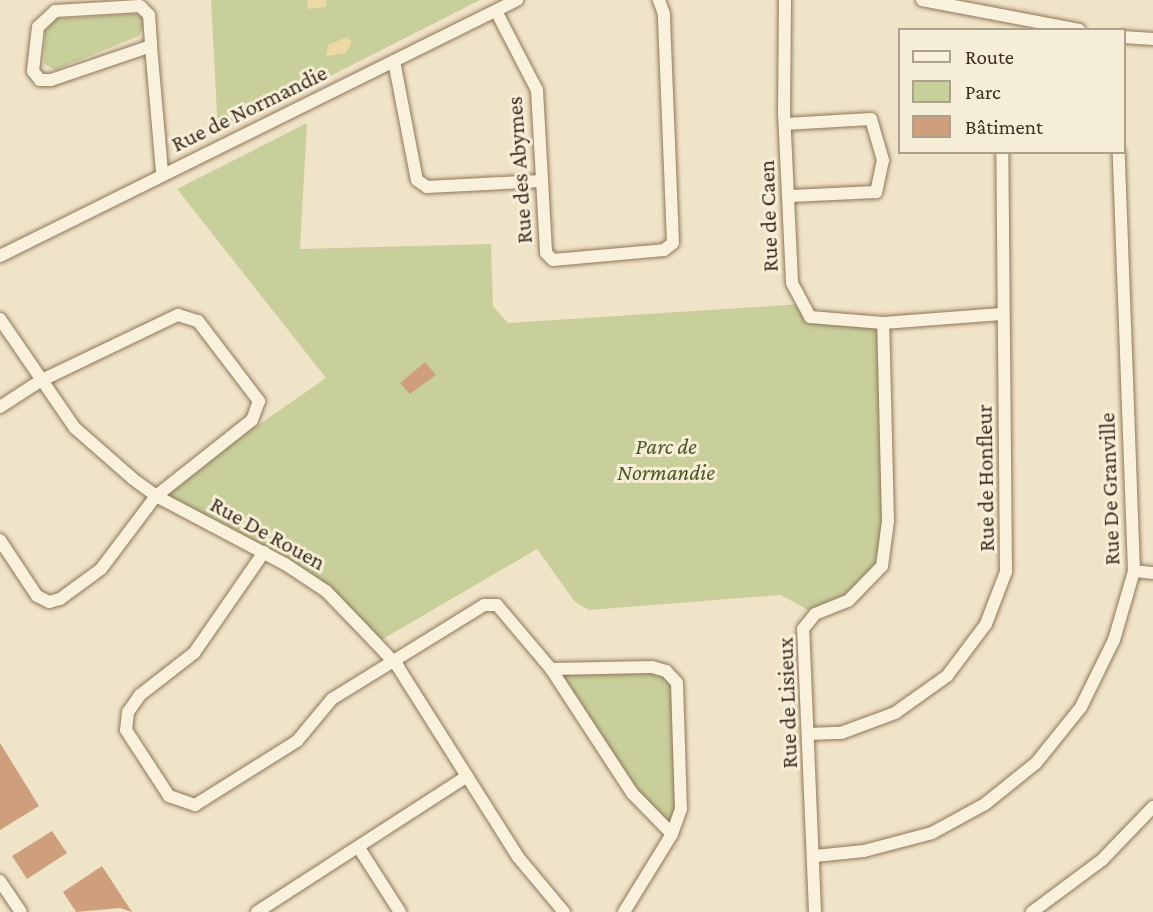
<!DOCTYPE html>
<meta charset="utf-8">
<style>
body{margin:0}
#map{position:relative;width:1153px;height:912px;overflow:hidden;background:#f0e4c8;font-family:"Crimson Pro",serif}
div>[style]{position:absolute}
.green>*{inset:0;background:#c9cf9b}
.sand>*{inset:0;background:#ecd9a5}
.building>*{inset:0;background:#cf9f7d}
.roads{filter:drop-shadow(0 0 2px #8d765c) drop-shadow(0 0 2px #8d765c)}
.minor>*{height:12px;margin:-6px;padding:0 6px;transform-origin:6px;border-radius:6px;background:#faf1dc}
span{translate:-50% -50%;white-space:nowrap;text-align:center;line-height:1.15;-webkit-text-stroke:6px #f7eed8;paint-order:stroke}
.street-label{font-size:23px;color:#3d2e20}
.park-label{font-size:23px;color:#4d5a26;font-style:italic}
.legend{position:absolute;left:898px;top:28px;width:228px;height:126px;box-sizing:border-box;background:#f7eed8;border:2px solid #ada18e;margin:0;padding:9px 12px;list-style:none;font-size:21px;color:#3d2e20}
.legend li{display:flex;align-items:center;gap:14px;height:35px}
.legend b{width:35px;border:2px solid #ada18e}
</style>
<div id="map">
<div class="green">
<i style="clip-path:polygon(211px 0,480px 0,218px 133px)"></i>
<i style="clip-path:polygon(132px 14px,140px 15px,145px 22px,139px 36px,55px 70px,44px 64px,45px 32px,55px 19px)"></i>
<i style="clip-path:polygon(307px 123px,300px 249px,491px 244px,493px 306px,508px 323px,802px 304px,810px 317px,883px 323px,888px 521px,882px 566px,848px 601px,815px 614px,781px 595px,589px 610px,575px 602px,537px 549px,376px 643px,326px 591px,156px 496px,326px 378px,177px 189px)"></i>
<i style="clip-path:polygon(652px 667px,677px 683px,681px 809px,672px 834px,632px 793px,551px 669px)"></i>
</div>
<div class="sand">
<i style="clip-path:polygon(307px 0,326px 0,326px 7px,308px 9px)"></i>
<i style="clip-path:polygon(347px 37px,352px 42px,346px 53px,326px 56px,328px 45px)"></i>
</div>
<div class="building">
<i style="clip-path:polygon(425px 362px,436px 375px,410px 394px,400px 383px)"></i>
<i style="clip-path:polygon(0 743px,39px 806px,0 830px)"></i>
<i style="clip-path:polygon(52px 831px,67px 853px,27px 879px,12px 856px)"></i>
<i style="clip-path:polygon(102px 866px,132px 912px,120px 908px,76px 912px,63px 892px)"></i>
</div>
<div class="roads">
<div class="minor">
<i style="left:785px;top:0;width:112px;rotate:90.5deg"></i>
<i style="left:784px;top:112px;width:171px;rotate:87.3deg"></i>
<i style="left:792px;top:283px;width:38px;rotate:62deg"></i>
<i style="left:810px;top:317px;width:73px;rotate:4.7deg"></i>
<i style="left:883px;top:323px;width:119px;rotate:-4.3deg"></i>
<i style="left:922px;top:0;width:160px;rotate:10.8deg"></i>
<i style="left:496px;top:11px;width:89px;rotate:62.6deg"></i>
<i style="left:537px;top:90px;width:163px;rotate:86.8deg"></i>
<i style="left:546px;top:253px;width:10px;rotate:45deg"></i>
<i style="left:553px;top:260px;width:111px;rotate:-5.1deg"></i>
<i style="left:664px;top:250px;width:11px;rotate:-38deg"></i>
<i style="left:673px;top:243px;width:229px;rotate:-92.3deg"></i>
<i style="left:664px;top:14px;width:15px;rotate:-110deg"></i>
<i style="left:1123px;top:37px;width:30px;rotate:4deg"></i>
<i style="left:151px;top:46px;width:106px;rotate:161.2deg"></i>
<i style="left:51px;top:80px;width:11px;rotate:180deg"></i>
<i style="left:40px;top:80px;width:11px;rotate:-128deg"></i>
<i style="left:33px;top:71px;width:44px;rotate:-83.5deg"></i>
<i style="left:38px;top:27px;width:23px;rotate:-43deg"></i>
<i style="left:55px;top:11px;width:85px;rotate:-3.4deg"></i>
<i style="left:140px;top:6px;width:13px;rotate:45deg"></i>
<i style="left:149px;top:15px;width:31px;rotate:86deg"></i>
<i style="left:151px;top:46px;width:127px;rotate:85deg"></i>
<i style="left:394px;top:61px;width:121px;rotate:79.1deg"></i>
<i style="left:417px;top:180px;width:12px;rotate:35deg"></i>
<i style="left:427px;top:187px;width:114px;rotate:-3deg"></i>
<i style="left:785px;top:124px;width:86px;rotate:-3.3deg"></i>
<i style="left:871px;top:119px;width:43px;rotate:73.7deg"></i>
<i style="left:883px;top:160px;width:33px;rotate:102deg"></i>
<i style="left:876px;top:192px;width:85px;rotate:177.3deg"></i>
<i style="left:0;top:256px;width:577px;rotate:-26.34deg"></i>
<i style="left:0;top:319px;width:132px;rotate:55.5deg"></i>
<i style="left:75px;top:428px;width:77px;rotate:41.3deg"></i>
<i style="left:133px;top:479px;width:29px;rotate:36deg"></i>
<i style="left:156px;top:496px;width:146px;rotate:27.8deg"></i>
<i style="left:285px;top:564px;width:49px;rotate:33.4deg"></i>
<i style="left:326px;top:591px;width:72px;rotate:46.1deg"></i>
<i style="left:376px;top:643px;width:33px;rotate:47deg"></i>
<i style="left:398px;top:667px;width:225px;rotate:57.7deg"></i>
<i style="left:518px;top:857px;width:72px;rotate:50.1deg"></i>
<i style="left:0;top:407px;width:48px;rotate:-33deg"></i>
<i style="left:40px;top:381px;width:153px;rotate:-25.6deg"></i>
<i style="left:178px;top:315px;width:21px;rotate:17deg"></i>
<i style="left:198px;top:321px;width:101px;rotate:52.7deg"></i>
<i style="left:259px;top:401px;width:20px;rotate:110deg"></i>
<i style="left:252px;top:420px;width:122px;rotate:141.6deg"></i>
<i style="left:156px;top:496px;width:91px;rotate:127deg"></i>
<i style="left:101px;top:569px;width:51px;rotate:143.8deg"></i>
<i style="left:60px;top:599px;width:11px;rotate:165deg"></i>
<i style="left:49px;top:602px;width:13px;rotate:-153deg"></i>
<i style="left:37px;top:596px;width:67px;rotate:-123.5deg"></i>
<i style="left:264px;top:552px;width:123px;rotate:124.7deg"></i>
<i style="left:194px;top:653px;width:68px;rotate:142.1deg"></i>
<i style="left:140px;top:695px;width:21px;rotate:125deg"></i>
<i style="left:128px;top:712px;width:18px;rotate:96deg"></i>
<i style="left:126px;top:730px;width:79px;rotate:56.9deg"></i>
<i style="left:169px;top:796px;width:28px;rotate:19deg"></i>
<i style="left:195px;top:805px;width:120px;rotate:-32.1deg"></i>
<i style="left:297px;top:741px;width:55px;rotate:-50.2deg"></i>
<i style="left:332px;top:699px;width:179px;rotate:-31.7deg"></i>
<i style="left:484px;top:605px;width:13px"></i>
<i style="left:497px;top:605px;width:84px;rotate:49.8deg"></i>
<i style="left:551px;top:669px;width:148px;rotate:56.8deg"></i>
<i style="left:632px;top:793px;width:57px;rotate:45.7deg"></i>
<i style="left:1134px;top:571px;width:19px;rotate:6deg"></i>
<i style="left:551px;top:669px;width:101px;rotate:-1.1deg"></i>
<i style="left:652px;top:667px;width:15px;rotate:16deg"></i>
<i style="left:666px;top:671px;width:16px;rotate:47deg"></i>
<i style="left:677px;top:683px;width:126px;rotate:88.2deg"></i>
<i style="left:681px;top:809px;width:27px;rotate:110deg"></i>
<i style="left:672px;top:834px;width:92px;rotate:121.6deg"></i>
<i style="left:808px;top:734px;width:33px;rotate:-2deg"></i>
<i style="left:841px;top:733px;width:58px;rotate:-20.3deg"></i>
<i style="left:895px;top:713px;width:64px;rotate:-35.4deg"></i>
<i style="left:947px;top:676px;width:65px;rotate:-53.1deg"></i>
<i style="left:986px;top:624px;width:56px;rotate:-69deg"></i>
<i style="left:1006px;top:572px;width:420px;rotate:-90.5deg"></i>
<i style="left:359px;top:848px;width:76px;rotate:57.4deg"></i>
<i style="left:815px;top:856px;width:49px;rotate:-5.8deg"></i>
<i style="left:864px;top:851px;width:70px;rotate:-14.8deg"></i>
<i style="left:932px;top:833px;width:60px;rotate:-28.7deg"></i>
<i style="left:985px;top:804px;width:65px;rotate:-38.8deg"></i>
<i style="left:1036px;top:763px;width:72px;rotate:-51.2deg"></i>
<i style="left:1081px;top:707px;width:75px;rotate:-63.8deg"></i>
<i style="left:1114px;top:640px;width:72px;rotate:-73.8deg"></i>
<i style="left:1134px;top:571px;width:419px;rotate:-92.1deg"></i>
<i style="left:0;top:881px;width:37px;rotate:56deg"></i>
<i style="left:257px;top:912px;width:250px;rotate:-32.9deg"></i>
<i style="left:815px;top:912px;width:283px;rotate:-92.4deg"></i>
<i style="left:803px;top:629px;width:19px;rotate:-51deg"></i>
<i style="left:815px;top:614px;width:35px;rotate:-22deg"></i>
<i style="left:848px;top:601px;width:49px;rotate:-45.8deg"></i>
<i style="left:882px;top:566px;width:45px;rotate:-82.4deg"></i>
<i style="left:888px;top:521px;width:198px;rotate:-91.4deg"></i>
<i style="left:1032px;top:912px;width:87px;rotate:-36.6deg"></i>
<i style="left:1102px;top:860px;width:74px;rotate:-46.1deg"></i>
</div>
</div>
<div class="street-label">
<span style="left:249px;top:108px;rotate:-26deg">Rue de Normandie</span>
<span style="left:519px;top:170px;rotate:-94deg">Rue des Abymes</span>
<span style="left:768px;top:216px;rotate:-92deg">Rue de Caen</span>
<span style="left:985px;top:478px;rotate:-91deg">Rue de Honfleur</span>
<span style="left:1109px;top:489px;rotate:-92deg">Rue De Granville</span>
<span style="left:268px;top:533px;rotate:29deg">Rue De Rouen</span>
<span style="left:787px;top:703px;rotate:-92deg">Rue de Lisieux</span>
</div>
<div class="park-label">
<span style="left:666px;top:459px">Parc de<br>Normandie</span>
</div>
<ul class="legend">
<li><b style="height:9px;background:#faf1dc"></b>Route</li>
<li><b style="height:19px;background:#c9cf9b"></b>Parc</li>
<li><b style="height:19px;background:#cf9f7d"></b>Bâtiment</li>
</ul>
</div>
